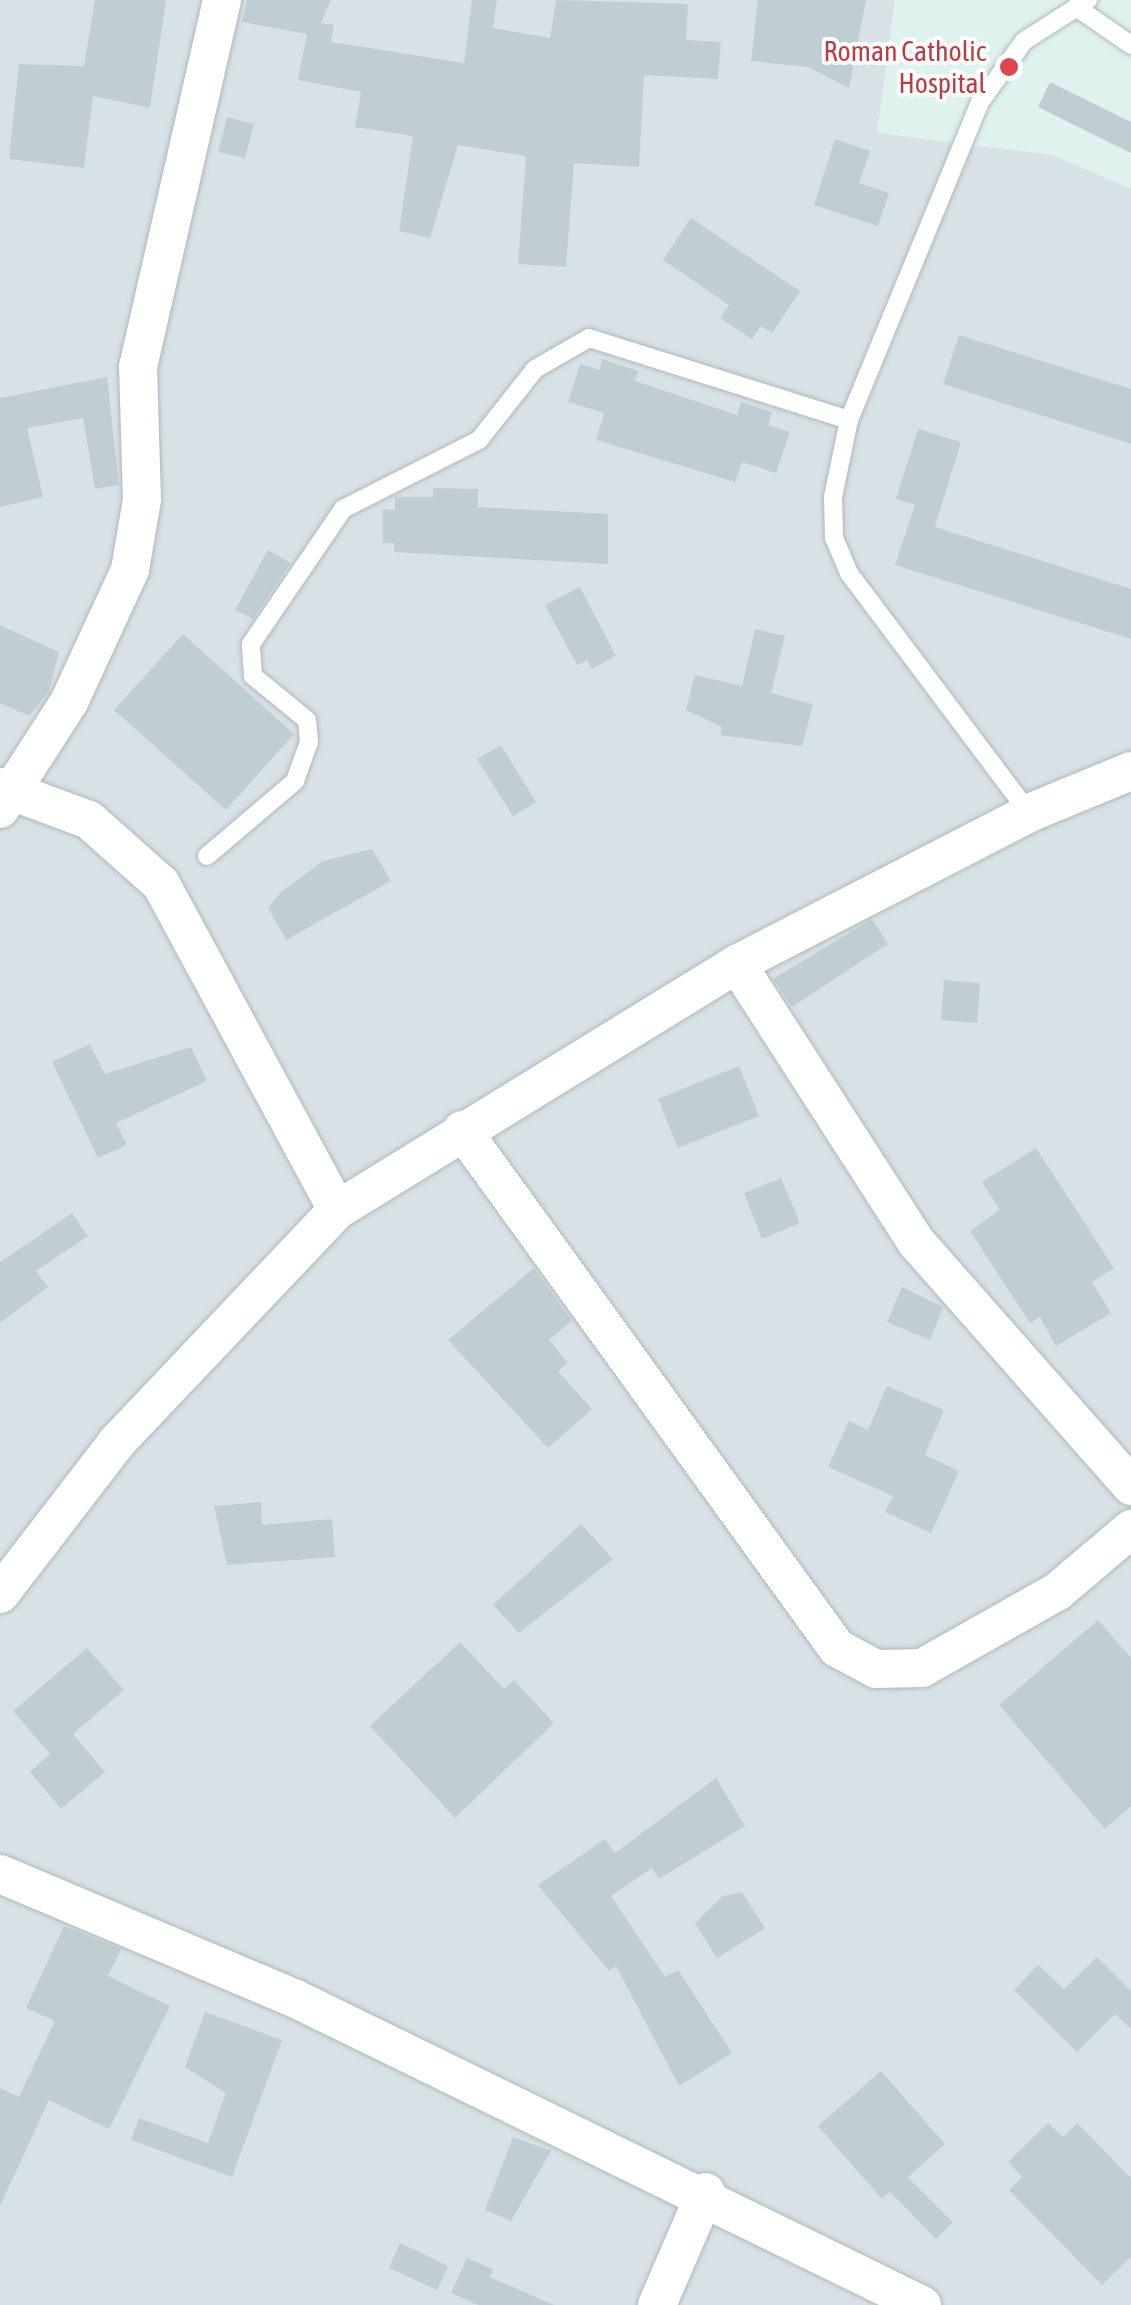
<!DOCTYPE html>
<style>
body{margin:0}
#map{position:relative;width:1131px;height:2305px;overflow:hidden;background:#eaeff3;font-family:"Asap Condensed",sans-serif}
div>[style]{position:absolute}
.residential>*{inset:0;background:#d8e1e6}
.medical>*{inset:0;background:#dff2ee}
.building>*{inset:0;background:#c0ced3}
.roads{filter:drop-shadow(0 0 2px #adb8bd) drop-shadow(0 0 2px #adb8bd)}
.service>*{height:18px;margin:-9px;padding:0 9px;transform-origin:9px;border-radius:9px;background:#fff}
.minor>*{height:38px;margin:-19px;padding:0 19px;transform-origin:19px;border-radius:19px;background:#fff}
.dots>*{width:28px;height:28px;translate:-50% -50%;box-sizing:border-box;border:5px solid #fff;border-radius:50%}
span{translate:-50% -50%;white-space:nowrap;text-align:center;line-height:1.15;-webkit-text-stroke:8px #fff;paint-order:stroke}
.health-label{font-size:28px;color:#be3a42}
.right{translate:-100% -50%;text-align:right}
</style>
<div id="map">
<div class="residential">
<i style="clip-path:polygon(0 0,1131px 0,1131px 2305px,0 2305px)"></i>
</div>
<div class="medical">
<i style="clip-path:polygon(895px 0,1131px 0,1131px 189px,1053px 155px,877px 133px)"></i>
</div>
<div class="building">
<i style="clip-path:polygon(95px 0,166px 0,150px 108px,93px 96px,84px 168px,9px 159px,19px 64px,84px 66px)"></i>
<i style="clip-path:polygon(247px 0,331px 0,321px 23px,334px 25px,331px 42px,464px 63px,472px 0,497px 0,493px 28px,550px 38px,556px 0,688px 4px,686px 40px,721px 42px,718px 79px,644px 75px,639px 167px,574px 163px,566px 267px,518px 264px,526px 156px,458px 145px,430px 238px,399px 231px,413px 136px,355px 127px,361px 92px,298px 80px,307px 34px,242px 22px)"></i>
<i style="clip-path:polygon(758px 0,866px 0,849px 88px,808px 67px,751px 61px)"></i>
<i style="clip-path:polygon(1050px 82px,1131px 122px,1131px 153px,1038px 107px)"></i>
<i style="clip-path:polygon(227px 117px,254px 124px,245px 158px,218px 152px)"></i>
<i style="clip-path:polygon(835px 139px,870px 151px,859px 183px,889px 193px,878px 226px,814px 205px)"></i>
<i style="clip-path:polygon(691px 218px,800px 291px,772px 333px,761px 326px,752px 339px,720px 318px,729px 305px,663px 260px)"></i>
<i style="clip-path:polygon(959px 335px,1131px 389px,1131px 444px,943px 384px)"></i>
<i style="clip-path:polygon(602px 359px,638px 371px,635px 381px,737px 415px,741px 402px,772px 412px,768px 425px,790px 432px,776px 473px,742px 462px,735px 482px,596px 440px,604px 413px,568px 402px,580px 364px,599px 370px)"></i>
<i style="clip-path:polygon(107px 377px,119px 485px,95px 489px,83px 418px,27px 428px,43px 497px,0 507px,0 398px)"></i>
<i style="clip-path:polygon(918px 429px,961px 442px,935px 527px,1131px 589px,1131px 639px,895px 565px,915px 505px,896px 499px)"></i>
<i style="clip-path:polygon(433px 488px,478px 489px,478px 507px,608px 514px,608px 564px,394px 552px,394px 543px,383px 543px,383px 509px,395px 510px,395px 497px,433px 497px)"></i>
<i style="clip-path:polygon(268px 550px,291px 563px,253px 619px,235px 610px)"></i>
<i style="clip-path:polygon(580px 587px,616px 656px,592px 669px,587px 660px,577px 665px,545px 605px)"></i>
<i style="clip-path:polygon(0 625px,59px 652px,49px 691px,29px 716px,0 703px)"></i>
<i style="clip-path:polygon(755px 629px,785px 636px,771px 693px,813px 704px,802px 746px,720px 735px,722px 727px,686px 710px,695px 675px,742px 686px)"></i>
<i style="clip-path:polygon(183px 634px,294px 734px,226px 810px,114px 710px)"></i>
<i style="clip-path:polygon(501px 745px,536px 802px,513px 816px,477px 759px)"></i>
<i style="clip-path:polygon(372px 849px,391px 881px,286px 940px,268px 908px,280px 893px,323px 861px)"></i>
<i style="clip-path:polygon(872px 919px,888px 944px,792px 1007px,773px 979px)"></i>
<i style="clip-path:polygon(944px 980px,980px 983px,977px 1023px,941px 1020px)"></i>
<i style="clip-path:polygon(90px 1044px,105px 1074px,191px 1047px,207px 1081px,116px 1123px,127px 1145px,98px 1158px,52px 1062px)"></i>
<i style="clip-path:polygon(739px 1066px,759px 1116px,678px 1148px,658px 1099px)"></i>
<i style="clip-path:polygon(1036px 1148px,1114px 1268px,1092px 1282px,1111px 1313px,1056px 1346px,1040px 1317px,1030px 1323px,970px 1231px,1000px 1210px,982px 1182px)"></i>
<i style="clip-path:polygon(781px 1178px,800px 1223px,762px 1239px,744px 1193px)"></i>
<i style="clip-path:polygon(72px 1213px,88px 1236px,36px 1271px,48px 1287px,0 1323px,0 1262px)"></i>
<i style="clip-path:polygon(534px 1268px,572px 1321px,549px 1340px,568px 1363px,558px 1371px,592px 1409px,548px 1448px,448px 1340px)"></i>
<i style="clip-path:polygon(902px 1287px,943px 1307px,930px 1340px,887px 1322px)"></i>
<i style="clip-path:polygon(887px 1386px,944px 1410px,925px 1455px,959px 1471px,931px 1533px,885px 1512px,893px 1496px,828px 1467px,849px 1421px,868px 1430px)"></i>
<i style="clip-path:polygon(261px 1502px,262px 1525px,332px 1519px,335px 1557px,227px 1565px,214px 1506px)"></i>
<i style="clip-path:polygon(581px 1524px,613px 1559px,519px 1633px,493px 1605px)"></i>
<i style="clip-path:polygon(1098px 1620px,1131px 1658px,1131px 1806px,1105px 1829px,999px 1705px)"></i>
<i style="clip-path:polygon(460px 1642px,504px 1689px,514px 1680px,554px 1723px,455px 1818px,370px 1726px)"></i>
<i style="clip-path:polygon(87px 1648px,124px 1690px,73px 1734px,105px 1772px,61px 1809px,30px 1772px,50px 1754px,13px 1711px)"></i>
<i style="clip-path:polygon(716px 1778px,745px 1826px,659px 1879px,652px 1868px,611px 1896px,665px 1977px,678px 1970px,732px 2053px,679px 2086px,616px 1966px,609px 1971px,538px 1885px,605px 1839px,615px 1853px)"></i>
<i style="clip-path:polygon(742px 1892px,765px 1928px,717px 1958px,695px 1923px,723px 1896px)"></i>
<i style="clip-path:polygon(64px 1926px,121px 1949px,108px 1976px,170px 2006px,109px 2129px,49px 2100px,0 2206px,0 2088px,19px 2097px,55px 2021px,26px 2008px)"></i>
<i style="clip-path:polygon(1097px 1957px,1131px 1991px,1131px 2029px,1115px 2014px,1077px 2052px,1014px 1990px,1038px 1965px,1064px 1989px)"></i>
<i style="clip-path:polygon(205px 2012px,282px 2040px,232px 2177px,131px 2140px,139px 2118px,208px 2143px,226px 2093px,185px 2067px)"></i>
<i style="clip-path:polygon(881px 2071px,945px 2144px,908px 2177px,953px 2222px,936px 2239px,890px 2192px,882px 2199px,818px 2126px)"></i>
<i style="clip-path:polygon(1048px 2123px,1063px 2137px,1077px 2123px,1131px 2178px,1131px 2257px,1102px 2285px,1009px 2190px,1022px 2177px,1008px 2162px)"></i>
<i style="clip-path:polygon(513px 2137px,551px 2151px,511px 2221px,485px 2210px)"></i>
<i style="clip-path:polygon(400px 2243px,448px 2266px,437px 2290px,389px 2268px)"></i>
<i style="clip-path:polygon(467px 2258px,493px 2269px,490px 2277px,554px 2305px,478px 2305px,451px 2293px)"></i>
</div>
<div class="roads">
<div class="service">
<i style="left:1076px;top:7px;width:67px;rotate:34.6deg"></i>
<i style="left:1029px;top:813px;width:300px;rotate:-126.9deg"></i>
<i style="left:849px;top:573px;width:38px;rotate:-113deg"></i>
<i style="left:834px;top:538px;width:41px;rotate:-91.4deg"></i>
<i style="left:833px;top:497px;width:79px;rotate:-78.3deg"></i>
<i style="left:849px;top:420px;width:344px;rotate:-67.6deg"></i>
<i style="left:980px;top:102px;width:75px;rotate:-54.2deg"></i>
<i style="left:1024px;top:41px;width:76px;rotate:-32.6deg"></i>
<i style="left:207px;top:856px;width:116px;rotate:-40.4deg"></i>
<i style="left:295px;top:781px;width:41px;rotate:-70.3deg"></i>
<i style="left:309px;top:742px;width:22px;rotate:-95deg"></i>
<i style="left:307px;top:720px;width:70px;rotate:-140.8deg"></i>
<i style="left:253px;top:676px;width:32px;rotate:-94deg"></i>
<i style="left:251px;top:644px;width:163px;rotate:-55.7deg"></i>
<i style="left:343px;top:509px;width:153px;rotate:-26.9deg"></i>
<i style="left:479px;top:440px;width:90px;rotate:-51.7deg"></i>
<i style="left:535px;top:369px;width:62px;rotate:-29.9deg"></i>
<i style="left:589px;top:338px;width:273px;rotate:17.5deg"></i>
</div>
<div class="minor">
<i style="left:0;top:787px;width:95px;rotate:20.3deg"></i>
<i style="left:89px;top:820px;width:96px;rotate:41.6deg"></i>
<i style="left:161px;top:884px;width:370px;rotate:61.6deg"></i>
<i style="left:0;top:809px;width:127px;rotate:-57.2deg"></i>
<i style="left:69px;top:702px;width:145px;rotate:-65.2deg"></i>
<i style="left:130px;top:570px;width:71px;rotate:-80.3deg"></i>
<i style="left:142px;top:500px;width:133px;rotate:-91.7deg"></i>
<i style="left:138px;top:367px;width:376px;rotate:-77.1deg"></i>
<i style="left:737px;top:964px;width:332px;rotate:57.2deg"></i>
<i style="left:917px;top:1243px;width:324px;rotate:48.6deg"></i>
<i style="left:462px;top:1130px;width:639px;rotate:54.1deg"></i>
<i style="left:837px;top:1648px;width:44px;rotate:28.3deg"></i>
<i style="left:876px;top:1669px;width:46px;rotate:-1.2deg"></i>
<i style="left:922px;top:1668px;width:156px;rotate:-29.5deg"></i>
<i style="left:1058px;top:1591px;width:96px;rotate:-40.3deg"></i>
<i style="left:0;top:1594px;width:192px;rotate:-52.4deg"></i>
<i style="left:117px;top:1442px;width:320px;rotate:-46.5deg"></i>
<i style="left:337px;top:1210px;width:470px;rotate:-31.6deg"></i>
<i style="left:737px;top:964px;width:329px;rotate:-27.3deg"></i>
<i style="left:1029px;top:813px;width:110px;rotate:-22.4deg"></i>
<i style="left:0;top:1874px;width:319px;rotate:22.9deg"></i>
<i style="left:294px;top:1998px;width:699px;rotate:26.05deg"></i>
<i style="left:657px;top:2305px;width:123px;rotate:-66.6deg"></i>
</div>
</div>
<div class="dots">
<i style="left:1009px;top:67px;background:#e0444e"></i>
</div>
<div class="health-label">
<span class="right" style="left:986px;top:67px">Roman Catholic<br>Hospital</span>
</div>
</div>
